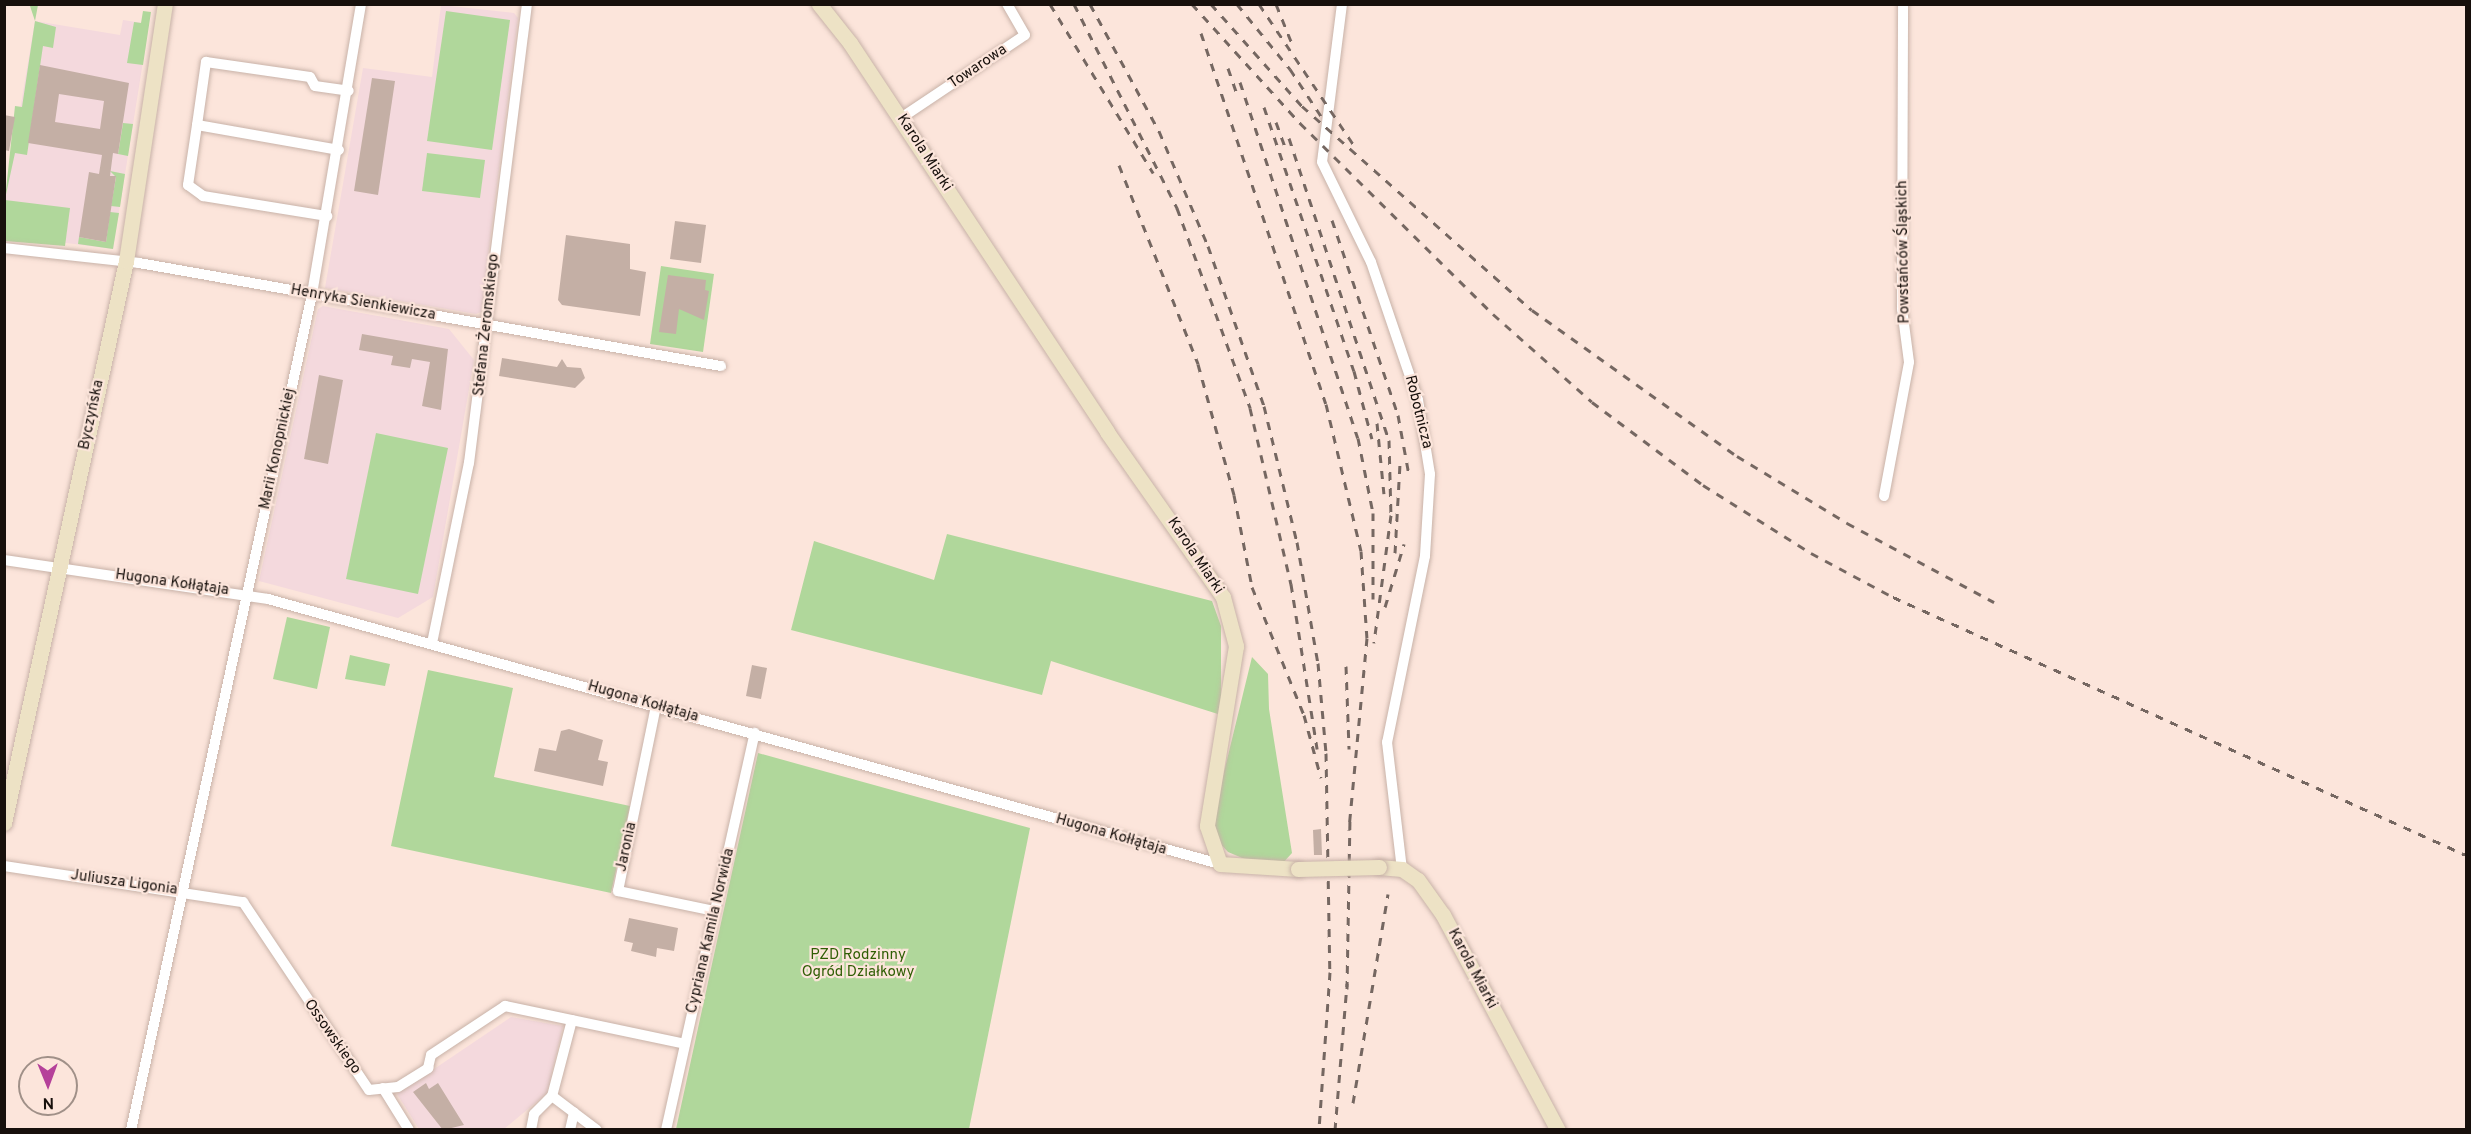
<!DOCTYPE html>
<meta charset="utf-8">
<style>
body{margin:0}
#map{position:relative;width:2471px;height:1134px;overflow:hidden;background:#fce5db;font-family:Overpass,sans-serif}
div>[style]{position:absolute}
.commercial>*{inset:0;background:#f4d9dd}
.green>*{inset:0;background:#b0d79b}
.building>*{inset:0;background:#c4afa5}
.roads{filter:drop-shadow(0 0 2px #c8b2a8) drop-shadow(0 0 2px #c8b2a8)}
.street>*{height:10px;margin:-5px;padding:0 5px;transform-origin:5px;border-radius:5px;background:#fff}
.secondary>*{height:15px;margin:-7.5px;padding:0 7.5px;transform-origin:7.5px;border-radius:7.5px;background:#ede2c5}
.rail>*{height:3px;margin-top:-1.5px;transform-origin:0;background:repeating-linear-gradient(90deg,#756761 0 8px,transparent 0 16px)}
.bridges{filter:drop-shadow(0 0 2px #c8b2a8) drop-shadow(0 0 2px #c8b2a8)}
.secondary-bridge>*{height:15px;margin:-7.5px;padding:0 7.5px;transform-origin:7.5px;border-radius:7.5px;background:#ede2c5}
span{translate:-50% -50%;white-space:nowrap;text-align:center;line-height:1.15;-webkit-text-stroke:4.5px #fce5db;paint-order:stroke}
.street-label{font-size:15px;color:#17100c}
.park-label{font-size:15px;color:#2f5e04}
.frame{position:absolute;inset:0;border:6px solid #17100c;pointer-events:none}
.north{position:absolute;left:18px;top:1056px;width:60px;height:60px;box-sizing:border-box;background:#fce5db;border:2px solid #a09088;border-radius:50%;rotate:179deg;font-size:16px;font-weight:700;line-height:24px;text-align:center;color:#17100c}
.north::after{content:'';display:block;margin:auto;width:21px;height:27px;background:#b5419a;clip-path:polygon(50% 0,100% 100%,50% 72%,0 100%)}
</style>
<div id="map">
<div class="commercial">
<i style="clip-path:polygon(441px 5px,514px 13px,518px 18px,481px 312px,476px 314px,325px 288px,363px 68px,432px 77px)"></i>
<i style="clip-path:polygon(123px 20px,149px 24px,113px 249px,5px 235px,5px 199px,35px 21px,120px 35px)"></i>
<i style="clip-path:polygon(323px 306px,449px 329px,474px 360px,433px 597px,398px 618px,259px 581px,318px 309px)"></i>
<i style="clip-path:polygon(511px 1017px,563px 1026px,547px 1093px,504px 1129px,419px 1129px,397px 1094px)"></i>
</div>
<div class="green">
<i style="clip-path:polygon(20px 5px,38px 5px,35px 21px,56px 27px,53px 48px,43px 46px,27px 155px,15px 153px,5px 199px,15px 106px,22px 107px,35px 21px,30px 6px)"></i>
<i style="clip-path:polygon(143px 11px,151px 12px,143px 65px,127px 63px,134px 22px,141px 23px)"></i>
<i style="clip-path:polygon(446px 11px,510px 20px,492px 150px,427px 141px)"></i>
<i style="clip-path:polygon(123px 123px,133px 124px,128px 156px,118px 154px)"></i>
<i style="clip-path:polygon(427px 153px,485px 160px,480px 198px,422px 191px)"></i>
<i style="clip-path:polygon(110px 171px,125px 174px,120px 207px,111px 206px,116px 177px)"></i>
<i style="clip-path:polygon(5px 200px,70px 208px,65px 246px,5px 241px)"></i>
<i style="clip-path:polygon(110px 212px,119px 213px,113px 249px,78px 244px,79px 237px,106px 242px)"></i>
<i style="clip-path:polygon(661px 266px,714px 274px,703px 352px,650px 344px)"></i>
<i style="clip-path:polygon(376px 433px,448px 448px,418px 594px,346px 579px)"></i>
<i style="clip-path:polygon(947px 534px,1212px 601px,1221px 626px,1221px 715px,1051px 661px,1042px 695px,791px 630px,814px 541px,934px 580px)"></i>
<i style="clip-path:polygon(287px 617px,330px 627px,317px 689px,273px 679px)"></i>
<i style="clip-path:polygon(350px 655px,390px 664px,385px 686px,345px 679px)"></i>
<i style="clip-path:polygon(1252px 657px,1268px 674px,1269px 709px,1292px 853px,1282px 864px,1247px 860px,1228px 852px,1215px 838px,1214px 813px)"></i>
<i style="clip-path:polygon(428px 670px,513px 688px,494px 777px,630px 806px,611px 893px,391px 846px)"></i>
<i style="clip-path:polygon(758px 753px,1030px 828px,969px 1129px,676px 1129px)"></i>
</div>
<div class="building">
<i style="clip-path:polygon(evenodd,40px 65px,129px 83px,118px 154px,113px 153px,110px 176px,116px 176px,106px 242px,79px 237px,89px 172px,99px 174px,102px 155px,28px 143px,40px 65px,59px 94px,104px 101px,100px 129px,55px 122px,59px 94px)"></i>
<i style="clip-path:polygon(372px 78px,395px 81px,378px 195px,354px 191px)"></i>
<i style="clip-path:polygon(4px 115px,15px 117px,9px 151px,4px 150px)"></i>
<i style="clip-path:polygon(675px 221px,706px 225px,701px 263px,670px 259px)"></i>
<i style="clip-path:polygon(566px 235px,630px 244px,630px 269px,646px 272px,640px 316px,562px 305px,558px 300px)"></i>
<i style="clip-path:polygon(668px 275px,706px 280px,705px 290px,709px 291px,704px 320px,679px 309px,676px 334px,659px 332px)"></i>
<i style="clip-path:polygon(362px 334px,448px 349px,441px 410px,422px 406px,430px 362px,412px 359px,410px 368px,391px 365px,393px 356px,359px 350px)"></i>
<i style="clip-path:polygon(502px 358px,557px 367px,562px 359px,567px 367px,581px 368px,585px 378px,575px 388px,499px 376px)"></i>
<i style="clip-path:polygon(319px 375px,343px 380px,328px 464px,304px 459px)"></i>
<i style="clip-path:polygon(752px 665px,767px 668px,761px 699px,746px 696px)"></i>
<i style="clip-path:polygon(569px 729px,603px 740px,598px 760px,608px 762px,603px 786px,534px 771px,539px 748px,556px 751px,561px 731px)"></i>
<i style="clip-path:polygon(1321px 829px,1322px 855px,1314px 855px,1313px 830px)"></i>
<i style="clip-path:polygon(629px 918px,678px 928px,674px 951px,657px 948px,656px 957px,631px 951px,633px 943px,624px 941px)"></i>
<i style="clip-path:polygon(426px 1083px,429px 1089px,438px 1083px,464px 1125px,443px 1130px,413px 1092px)"></i>
</div>
<div class="roads">
<div class="street">
<i style="left:1342px;top:4px;width:159px;rotate:97.2deg"></i>
<i style="left:1322px;top:162px;width:111px;rotate:63.9deg"></i>
<i style="left:1371px;top:262px;width:146px;rotate:71.2deg"></i>
<i style="left:1418px;top:400px;width:75px;rotate:80.8deg"></i>
<i style="left:1430px;top:474px;width:82px;rotate:93.5deg"></i>
<i style="left:1425px;top:556px;width:190px;rotate:101.5deg"></i>
<i style="left:1387px;top:742px;width:128px;rotate:83.3deg"></i>
<i style="left:901px;top:118px;width:149px;rotate:-33.8deg"></i>
<i style="left:1025px;top:35px;width:36px;rotate:-120deg"></i>
<i style="left:197px;top:125px;width:61px;rotate:98.5deg"></i>
<i style="left:188px;top:185px;width:19px;rotate:36deg"></i>
<i style="left:203px;top:196px;width:126px;rotate:9.2deg"></i>
<i style="left:339px;top:150px;width:144px;rotate:-170deg"></i>
<i style="left:197px;top:125px;width:64px;rotate:-81.9deg"></i>
<i style="left:206px;top:62px;width:105px;rotate:8.2deg"></i>
<i style="left:310px;top:77px;width:10px;rotate:61deg"></i>
<i style="left:315px;top:86px;width:34px;rotate:8deg"></i>
<i style="left:4px;top:248px;width:136px;rotate:6.3deg"></i>
<i style="left:139px;top:263px;width:591px;rotate:10.04deg"></i>
<i style="left:1884px;top:496px;width:136px;rotate:-79.4deg"></i>
<i style="left:1909px;top:362px;width:53px;rotate:-97.5deg"></i>
<i style="left:1902px;top:309px;width:305px;rotate:-89.8deg"></i>
<i style="left:4px;top:560px;width:267px;rotate:8.4deg"></i>
<i style="left:268px;top:599px;width:988px;rotate:15.56deg"></i>
<i style="left:432px;top:643px;width:184px;rotate:-78.4deg"></i>
<i style="left:469px;top:463px;width:463px;rotate:-82.8deg"></i>
<i style="left:656px;top:706px;width:189px;rotate:101.6deg"></i>
<i style="left:618px;top:891px;width:99px;rotate:11.7deg"></i>
<i style="left:4px;top:866px;width:242px;rotate:8.6deg"></i>
<i style="left:243px;top:902px;width:226px;rotate:56.2deg"></i>
<i style="left:369px;top:1090px;width:29px;rotate:-6deg"></i>
<i style="left:398px;top:1087px;width:36px;rotate:-32deg"></i>
<i style="left:428px;top:1068px;width:13px;rotate:-77deg"></i>
<i style="left:431px;top:1055px;width:89px;rotate:-33.5deg"></i>
<i style="left:505px;top:1006px;width:184px;rotate:11.9deg"></i>
<i style="left:572px;top:1020px;width:79px;rotate:104.7deg"></i>
<i style="left:552px;top:1096px;width:56px;rotate:37.1deg"></i>
<i style="left:383px;top:1088px;width:49px;rotate:58.2deg"></i>
<i style="left:131px;top:1130px;width:855px;rotate:-77.78deg"></i>
<i style="left:312px;top:294px;width:294px;rotate:-80.4deg"></i>
<i style="left:531px;top:1130px;width:16px;rotate:-79deg"></i>
<i style="left:534px;top:1114px;width:25px;rotate:-45deg"></i>
<i style="left:570px;top:1130px;width:18px;rotate:-77deg"></i>
<i style="left:666px;top:1130px;width:407px;rotate:-77.4deg"></i>
</div>
<div class="secondary">
<i style="left:819px;top:4px;width:50px;rotate:51.5deg"></i>
<i style="left:850px;top:43px;width:466px;rotate:56.5deg"></i>
<i style="left:1107px;top:432px;width:202px;rotate:54.9deg"></i>
<i style="left:1223px;top:597px;width:51px;rotate:75.1deg"></i>
<i style="left:1236px;top:646px;width:182px;rotate:99.2deg"></i>
<i style="left:1207px;top:826px;width:40px;rotate:71.1deg"></i>
<i style="left:1220px;top:864px;width:78px;rotate:3.7deg"></i>
<i style="left:4px;top:823px;width:575px;rotate:-77.75deg"></i>
<i style="left:126px;top:261px;width:260px;rotate:-81.4deg"></i>
<i style="left:1379px;top:867px;width:23px;rotate:5deg"></i>
<i style="left:1402px;top:869px;width:19px;rotate:35deg"></i>
<i style="left:1418px;top:880px;width:43px;rotate:54.5deg"></i>
<i style="left:1443px;top:915px;width:244px;rotate:61.9deg"></i>
</div>
</div>
<div class="rail">
<i style="left:1050px;top:4px;width:198px;rotate:58.6deg"></i>
<i style="left:1074px;top:4px;width:229px;rotate:63.2deg"></i>
<i style="left:1177px;top:208px;width:213px;rotate:69.9deg"></i>
<i style="left:1250px;top:408px;width:181px;rotate:76.9deg"></i>
<i style="left:1291px;top:584px;width:167px;rotate:81deg"></i>
<i style="left:1090px;top:4px;width:145px;rotate:61.5deg"></i>
<i style="left:1159px;top:131px;width:125px;rotate:66.9deg"></i>
<i style="left:1208px;top:246px;width:170px;rotate:70.7deg"></i>
<i style="left:1264px;top:406px;width:140px;rotate:76.4deg"></i>
<i style="left:1297px;top:542px;width:123px;rotate:80.2deg"></i>
<i style="left:1318px;top:663px;width:90px;rotate:84.9deg"></i>
<i style="left:1326px;top:753px;width:219px;rotate:89deg"></i>
<i style="left:1330px;top:972px;width:158px;rotate:94deg"></i>
<i style="left:1192px;top:4px;width:161px;rotate:47.8deg"></i>
<i style="left:1300px;top:123px;width:272px;rotate:44.7deg"></i>
<i style="left:1493px;top:314px;width:132px;rotate:41.6deg"></i>
<i style="left:1592px;top:402px;width:139px;rotate:36.8deg"></i>
<i style="left:1703px;top:485px;width:128px;rotate:32.2deg"></i>
<i style="left:1811px;top:553px;width:93px;rotate:28.2deg"></i>
<i style="left:1893px;top:597px;width:628px;rotate:24.24deg"></i>
<i style="left:1211px;top:4px;width:137px;rotate:48.3deg"></i>
<i style="left:1302px;top:106px;width:307px;rotate:41.6deg"></i>
<i style="left:1532px;top:310px;width:252px;rotate:35.5deg"></i>
<i style="left:1737px;top:456px;width:129px;rotate:31.3deg"></i>
<i style="left:1847px;top:523px;width:167px;rotate:28.3deg"></i>
<i style="left:1237px;top:4px;width:84px;rotate:50.8deg"></i>
<i style="left:1290px;top:69px;width:56px;rotate:56.6deg"></i>
<i style="left:1259px;top:4px;width:172px;rotate:56.1deg"></i>
<i style="left:1276px;top:4px;width:45px;rotate:68deg"></i>
<i style="left:1201px;top:33px;width:391px;rotate:71.4deg"></i>
<i style="left:1326px;top:404px;width:151px;rotate:76.6deg"></i>
<i style="left:1361px;top:551px;width:87px;rotate:86.1deg"></i>
<i style="left:1367px;top:638px;width:193px;rotate:95.4deg"></i>
<i style="left:1228px;top:68px;width:28px;rotate:71deg"></i>
<i style="left:1240px;top:82px;width:375px;rotate:71.7deg"></i>
<i style="left:1358px;top:438px;width:76px;rotate:78.7deg"></i>
<i style="left:1373px;top:513px;width:86px;rotate:90deg"></i>
<i style="left:1264px;top:107px;width:279px;rotate:71.2deg"></i>
<i style="left:1354px;top:371px;width:70px;rotate:75.2deg"></i>
<i style="left:1276px;top:122px;width:30px;rotate:70deg"></i>
<i style="left:1289px;top:138px;width:318px;rotate:71.7deg"></i>
<i style="left:1389px;top:440px;width:75px;rotate:88.5deg"></i>
<i style="left:1391px;top:515px;width:129px;rotate:97.6deg"></i>
<i style="left:1119px;top:165px;width:214px;rotate:68.3deg"></i>
<i style="left:1198px;top:364px;width:136px;rotate:74.6deg"></i>
<i style="left:1234px;top:495px;width:94px;rotate:78.9deg"></i>
<i style="left:1252px;top:587px;width:138px;rotate:67.9deg"></i>
<i style="left:1304px;top:715px;width:65px;rotate:74.9deg"></i>
<i style="left:1332px;top:220px;width:206px;rotate:71.3deg"></i>
<i style="left:1398px;top:415px;width:61px;rotate:79.6deg"></i>
<i style="left:1377px;top:423px;width:71px;rotate:84.4deg"></i>
<i style="left:1395px;top:553px;width:89px;rotate:-86.8deg"></i>
<i style="left:1385px;top:607px;width:66px;rotate:-73.2deg"></i>
<i style="left:1346px;top:666px;width:83px;rotate:87.9deg"></i>
<i style="left:1347px;top:989px;width:168px;rotate:-89deg"></i>
<i style="left:1353px;top:1103px;width:212px;rotate:-80.5deg"></i>
<i style="left:1335px;top:1130px;width:147px;rotate:-85.3deg"></i>
</div>
<div class="bridges">
<div class="secondary-bridge">
<i style="left:1298px;top:869px;width:81px;rotate:-1.4deg"></i>
</div>
</div>
<div class="street-label">
<span style="left:978px;top:67px;rotate:-34deg">Towarowa</span>
<span style="left:924px;top:153px;rotate:57deg">Karola Miarki</span>
<span style="left:1904px;top:252px;rotate:-91deg">Powstańców Śląskich</span>
<span style="left:363px;top:303px;rotate:10deg">Henryka Sienkiewicza</span>
<span style="left:487px;top:325px;rotate:-84deg">Stefana Żeromskiego</span>
<span style="left:1418px;top:412px;rotate:76deg">Robotnicza</span>
<span style="left:92px;top:415px;rotate:-78deg">Byczyńska</span>
<span style="left:278px;top:449px;rotate:-78deg">Marii Konopnickiej</span>
<span style="left:1195px;top:556px;rotate:56deg">Karola Miarki</span>
<span style="left:172px;top:583px;rotate:8deg">Hugona Kołłątaja</span>
<span style="left:643px;top:702px;rotate:16deg">Hugona Kołłątaja</span>
<span style="left:1111px;top:835px;rotate:16deg">Hugona Kołłątaja</span>
<span style="left:627px;top:847px;rotate:-78deg">Jaronia</span>
<span style="left:124px;top:883px;rotate:8deg">Juliusza Ligonia</span>
<span style="left:711px;top:931px;rotate:-77deg">Cypriana Kamila Norwida</span>
<span style="left:1472px;top:969px;rotate:62deg">Karola Miarki</span>
<span style="left:332px;top:1037px;rotate:55deg">Ossowskiego</span>
</div>
<div class="park-label">
<span style="left:858px;top:964px">PZD Rodzinny<br>Ogród Działkowy</span>
</div>
<div class="frame"></div>
<div class="north">N</div>
</div>
